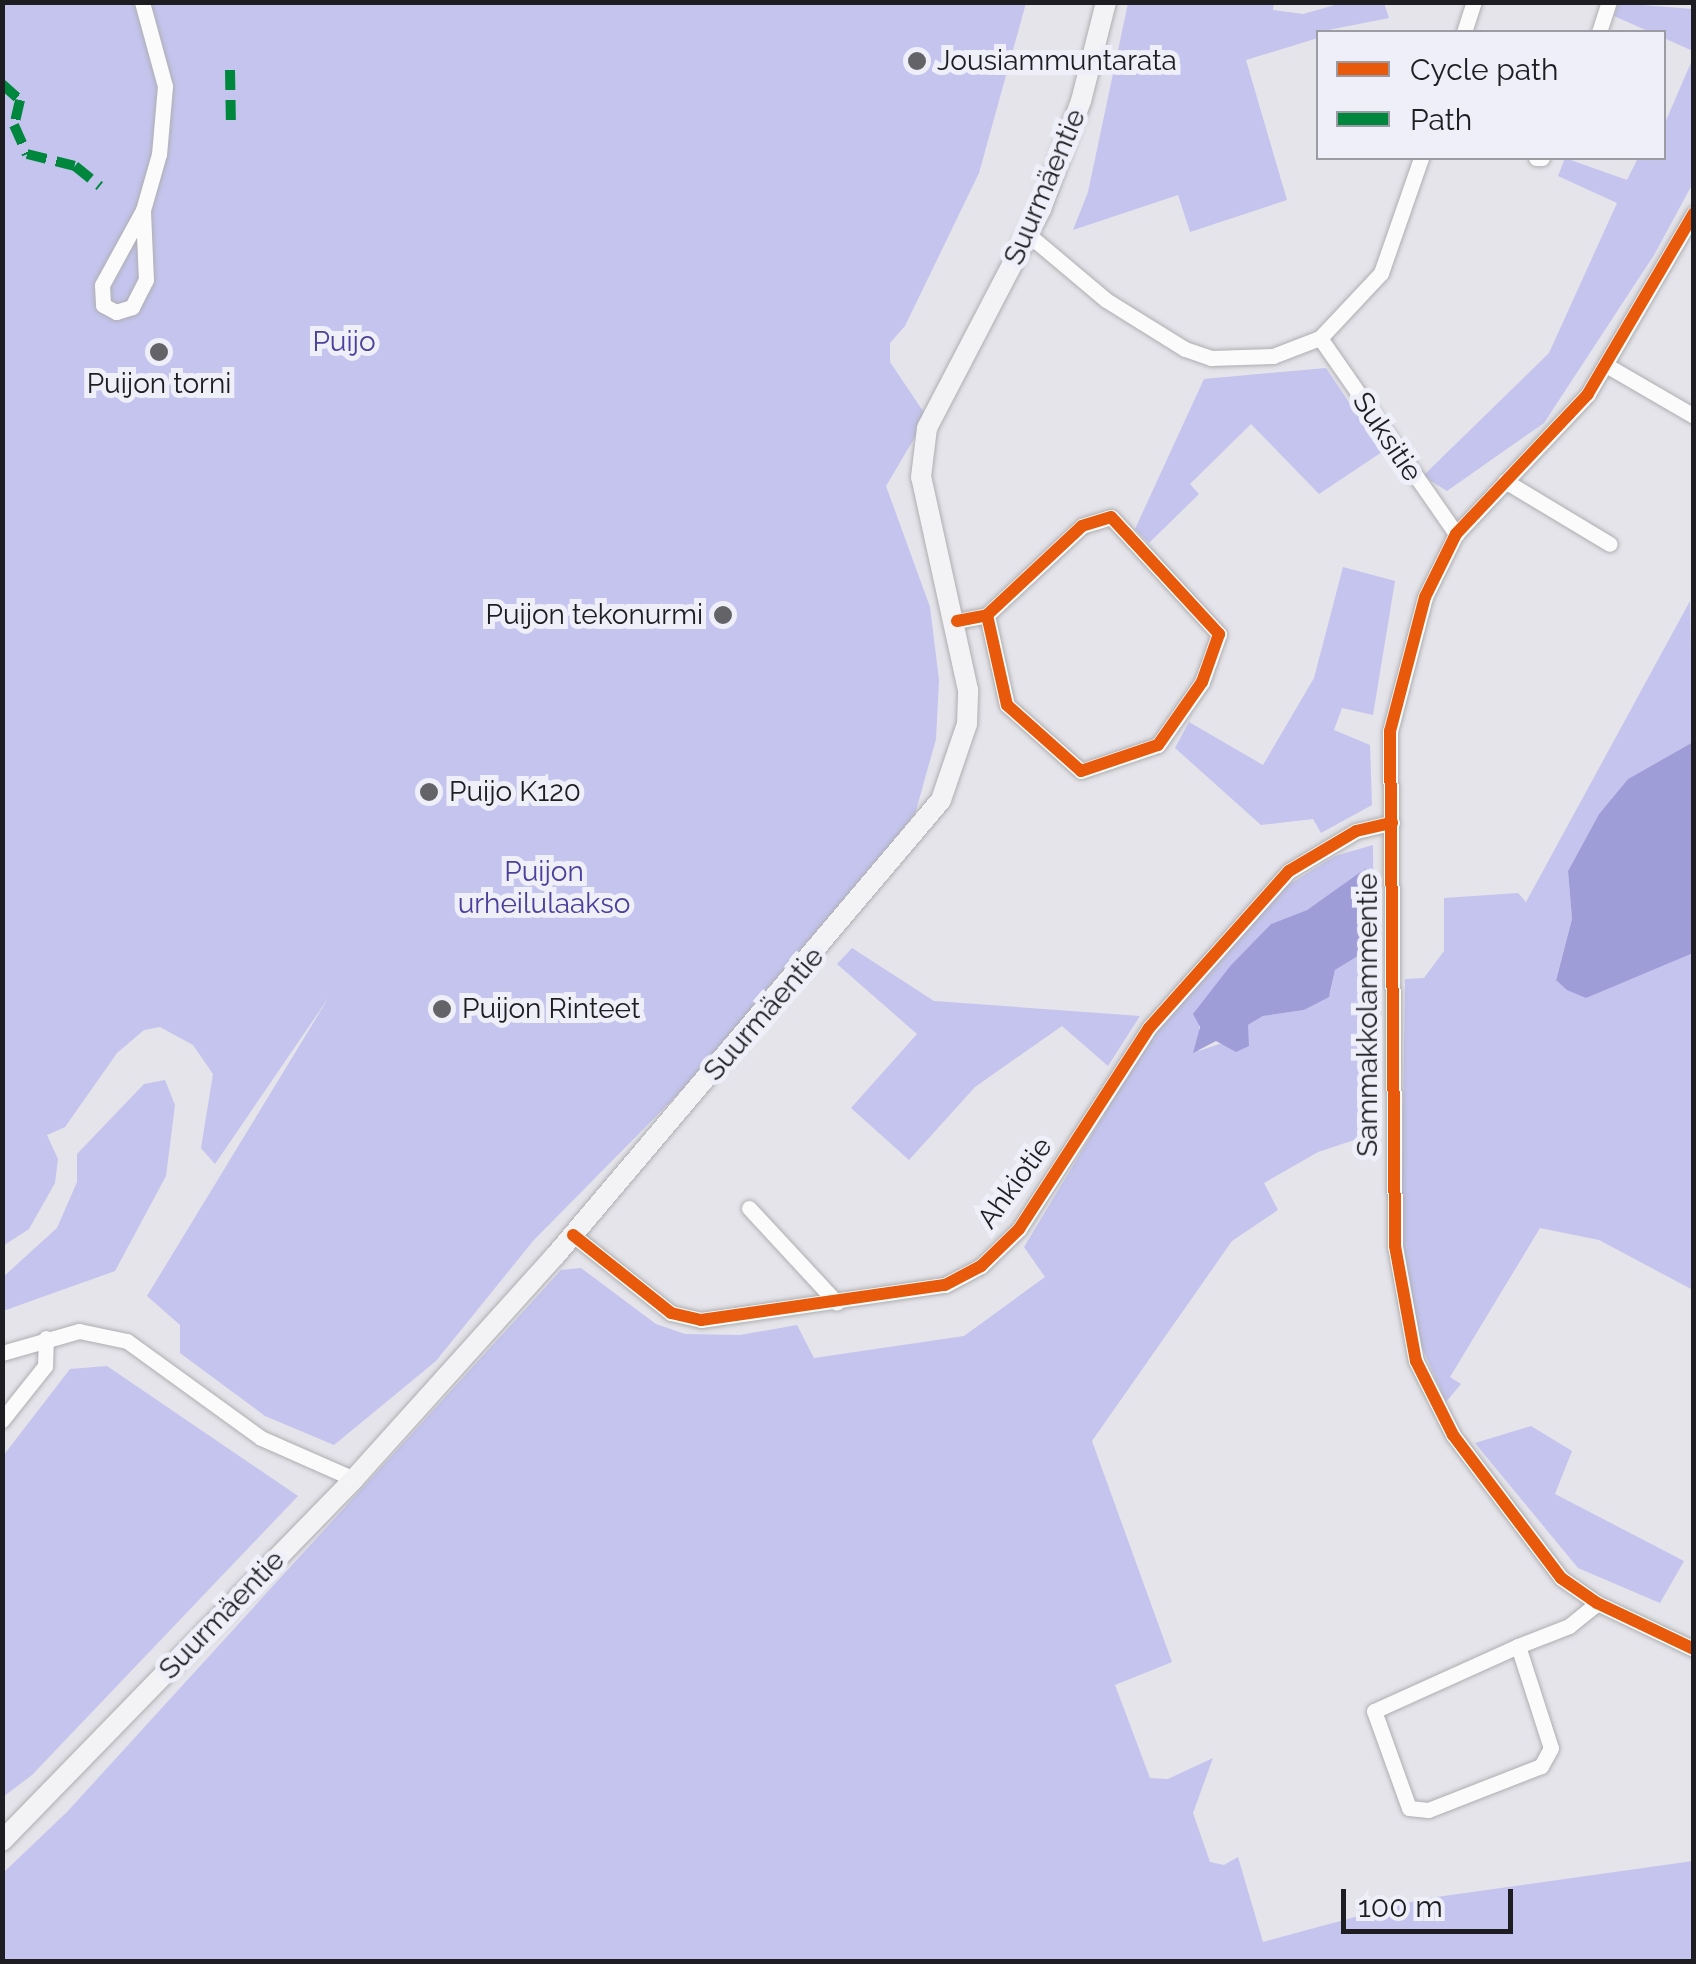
<!DOCTYPE html>
<meta charset="utf-8">
<style>
body{margin:0}
#map{position:relative;width:1696px;height:1964px;overflow:hidden;background:#e4e4ea;font-family:Raleway,sans-serif}
div>[style]{position:absolute}
.green>*{inset:0;background:#c4c4ee}
.water>*{inset:0;background:#9f9dd8}
.roads{filter:drop-shadow(0 0 2px #aeaeb2) drop-shadow(0 0 2px #aeaeb2)}
.minor>*{height:15px;margin:-7.5px;padding:0 7.5px;transform-origin:7.5px;border-radius:7.5px;background:#fbfbfc}
.major>*{height:20px;margin:-10px;padding:0 10px;transform-origin:10px;border-radius:10px;background:#f3f3f6}
.quiet>*{height:10px;margin-top:-5px;transform-origin:0;background:repeating-linear-gradient(90deg,#00873e 0 20px,transparent 0 30px)}
.cycleway>*{height:12px;margin:-6px;padding:0 6px;transform-origin:6px;border-radius:6px;background:#e8590c}
.dots>*{width:28px;height:28px;translate:-50% -50%;box-sizing:border-box;border:5px solid #efeffa;border-radius:50%}
span{translate:-50% -50%;white-space:nowrap;text-align:center;line-height:1.15;-webkit-text-stroke:10px #efeffa;paint-order:stroke}
.poi-label{font-size:28px;color:#1e1e22}
.left{translate:0 -50%;text-align:left}
.right{translate:-100% -50%;text-align:right}
.street-label{font-size:28px;color:#1e1e22}
.park-label{font-size:28px;color:#4b3f9f}
.frame{position:absolute;inset:0;border:5px solid #1e1e22;pointer-events:none}
.legend{position:absolute;left:1316px;top:30px;width:350px;height:130px;box-sizing:border-box;background:#efeffa;border:2px solid #9b9ba4;margin:0;padding:12px 18px;list-style:none;font-size:30px;color:#1e1e22}
.legend li{display:flex;align-items:center;gap:20px;height:50px}
.legend b{width:50px;border:2px solid #9b9ba4}
.scale{position:absolute;left:1341px;top:1889px;width:172px;height:45px;box-sizing:border-box;border:5px solid #1e1e22;border-top:0;padding-left:12px;font-size:30px;line-height:35px;white-space:nowrap;color:#1e1e22;-webkit-text-stroke:8px #efeffa;paint-order:stroke}
</style>
<div id="map">
<div class="green">
<i style="clip-path:polygon(3px 3px,1026px 3px,979px 173px,905px 326px,890px 343px,890px 362px,927px 417px,886px 486px,930px 607px,939px 680px,936px 739px,915px 814px,744px 1027px,533px 1241px,436px 1361px,334px 1445px,265px 1416px,180px 1353px,180px 1325px,147px 1296px,329px 997px,215px 1164px,201px 1148px,213px 1074px,193px 1045px,160px 1027px,144px 1030px,117px 1053px,65px 1127px,47px 1135px,58px 1159px,55px 1183px,29px 1229px,3px 1246px)"></i>
<i style="clip-path:polygon(1128px 3px,1274px 3px,1273px 10px,1303px 14px,1342px 3px,1384px 3px,1389px 18px,1318px 32px,1318px 38px,1246px 60px,1287px 200px,1190px 232px,1178px 195px,1073px 230px,1088px 192px)"></i>
<i style="clip-path:polygon(1618px 3px,1693px 9px,1693px 51px,1614px 16px)"></i>
<i style="clip-path:polygon(1693px 58px,1693px 183px,1654px 255px,1544px 423px,1447px 491px,1423px 476px,1549px 353px,1617px 203px,1558px 176px,1565px 158px,1627px 180px,1638px 158px,1664px 158px,1664px 125px)"></i>
<i style="clip-path:polygon(1326px 368px,1382px 452px,1319px 494px,1251px 424px,1190px 484px,1199px 494px,1149px 543px,1135px 529px,1204px 379px)"></i>
<i style="clip-path:polygon(1343px 567px,1395px 581px,1373px 715px,1342px 708px,1334px 730px,1370px 745px,1372px 805px,1321px 833px,1313px 819px,1261px 825px,1175px 748px,1189px 722px,1263px 765px,1314px 678px)"></i>
<i style="clip-path:polygon(1690px 601px,1693px 742px,1628px 779px,1599px 814px,1568px 871px,1572px 919px,1556px 979px,1693px 953px,1693px 1290px,1599px 1240px,1540px 1228px,1450px 1377px,1461px 1384px,1446px 1402px,1415px 1332px,1401px 1259px,1405px 979px,1424px 978px,1444px 951px,1444px 898px,1518px 893px,1526px 902px)"></i>
<i style="clip-path:polygon(evenodd,1373px 845px,1375px 1133px,1318px 1152px,1264px 1183px,1278px 1210px,1232px 1241px,1092px 1441px,1172px 1662px,1115px 1685px,1150px 1778px,1168px 1779px,1213px 1758px,1193px 1813px,1210px 1862px,1224px 1865px,1238px 1857px,1263px 1942px,1422px 1899px,1693px 1861px,1693px 1961px,3px 1962px,3px 1873px,67px 1812px,561px 1270px,581px 1268px,656px 1324px,685px 1334px,740px 1335px,797px 1325px,814px 1358px,964px 1336px,1045px 1277px,1024px 1247px,1159px 1023px,1272px 895px,1335px 856px,1373px 845px,1366px 868px,1363px 953px,1335px 970px,1330px 994px,1304px 1010px,1263px 1016px,1248px 1025px,1248px 1034px,1199px 1051px,1199px 1023px,1231px 965px,1271px 924px,1307px 910px,1366px 868px)"></i>
<i style="clip-path:polygon(852px 948px,934px 1001px,1140px 1016px,1108px 1066px,1062px 1026px,975px 1087px,909px 1160px,851px 1108px,917px 1034px,837px 964px)"></i>
<i style="clip-path:polygon(165px 1080px,175px 1105px,166px 1176px,115px 1271px,3px 1311px,3px 1277px,57px 1228px,77px 1182px,77px 1154px,144px 1084px)"></i>
<i style="clip-path:polygon(107px 1366px,298px 1496px,32px 1775px,3px 1797px,3px 1456px,70px 1369px)"></i>
<i style="clip-path:polygon(1531px 1426px,1572px 1451px,1555px 1494px,1684px 1561px,1660px 1603px,1578px 1568px,1475px 1443px)"></i>
</div>
<div class="water">
<i style="clip-path:polygon(1693px 742px,1693px 953px,1586px 998px,1567px 990px,1556px 980px,1572px 919px,1568px 871px,1599px 814px,1628px 779px)"></i>
<i style="clip-path:polygon(1366px 868px,1363px 953px,1335px 970px,1329px 997px,1304px 1010px,1263px 1016px,1248px 1025px,1249px 1046px,1236px 1052px,1216px 1041px,1193px 1053px,1200px 1027px,1193px 1014px,1231px 965px,1271px 924px,1307px 910px)"></i>
</div>
<div class="roads">
<div class="minor">
<i style="left:142px;top:2px;width:87px;rotate:74.7deg"></i>
<i style="left:165px;top:86px;width:68px;rotate:95deg"></i>
<i style="left:159px;top:154px;width:58px;rotate:105.9deg"></i>
<i style="left:143px;top:210px;width:85px;rotate:118.7deg"></i>
<i style="left:102px;top:285px;width:20px;rotate:87deg"></i>
<i style="left:103px;top:305px;width:15px;rotate:28deg"></i>
<i style="left:116px;top:312px;width:17px;rotate:-17deg"></i>
<i style="left:132px;top:307px;width:30px;rotate:-63deg"></i>
<i style="left:146px;top:280px;width:70px;rotate:-92.5deg"></i>
<i style="left:1464px;top:32px;width:32px;rotate:-72deg"></i>
<i style="left:1599px;top:32px;width:32px;rotate:-72deg"></i>
<i style="left:1536px;top:158px;width:6px"></i>
<i style="left:1694px;top:213px;width:210px;rotate:120.4deg"></i>
<i style="left:1588px;top:394px;width:192px;rotate:133.3deg"></i>
<i style="left:1456px;top:534px;width:70px;rotate:116.2deg"></i>
<i style="left:1425px;top:597px;width:138px;rotate:104.6deg"></i>
<i style="left:1390px;top:731px;width:515px;rotate:89.44deg"></i>
<i style="left:1395px;top:1246px;width:117px;rotate:79.7deg"></i>
<i style="left:1416px;top:1361px;width:83px;rotate:63.4deg"></i>
<i style="left:1453px;top:1435px;width:179px;rotate:52.9deg"></i>
<i style="left:1561px;top:1578px;width:44px;rotate:34.8deg"></i>
<i style="left:1597px;top:1603px;width:107px;rotate:25.4deg"></i>
<i style="left:1030px;top:236px;width:99px;rotate:40.1deg"></i>
<i style="left:1106px;top:300px;width:93px;rotate:31.8deg"></i>
<i style="left:1185px;top:349px;width:28px;rotate:19deg"></i>
<i style="left:1211px;top:358px;width:62px;rotate:-1.8deg"></i>
<i style="left:1273px;top:356px;width:50px;rotate:-21deg"></i>
<i style="left:1320px;top:338px;width:89px;rotate:-46.8deg"></i>
<i style="left:1381px;top:273px;width:122px;rotate:-70.8deg"></i>
<i style="left:1320px;top:338px;width:239px;rotate:55.2deg"></i>
<i style="left:1606px;top:365px;width:102px;rotate:30.1deg"></i>
<i style="left:1505px;top:481px;width:122px;rotate:31deg"></i>
<i style="left:957px;top:621px;width:31px;rotate:-11deg"></i>
<i style="left:987px;top:615px;width:92px;rotate:77.5deg"></i>
<i style="left:1007px;top:705px;width:99px;rotate:41.7deg"></i>
<i style="left:1081px;top:771px;width:81px;rotate:-18.7deg"></i>
<i style="left:1158px;top:745px;width:77px;rotate:-55.1deg"></i>
<i style="left:1202px;top:682px;width:51px;rotate:-70.5deg"></i>
<i style="left:1219px;top:634px;width:159px;rotate:-132.7deg"></i>
<i style="left:1111px;top:517px;width:30px;rotate:163deg"></i>
<i style="left:1082px;top:526px;width:130px;rotate:136.9deg"></i>
<i style="left:749px;top:1208px;width:129px;rotate:47.2deg"></i>
<i style="left:573px;top:1235px;width:125px;rotate:38.5deg"></i>
<i style="left:671px;top:1313px;width:31px;rotate:13deg"></i>
<i style="left:701px;top:1320px;width:246px;rotate:-8.2deg"></i>
<i style="left:945px;top:1285px;width:41px;rotate:-27.8deg"></i>
<i style="left:981px;top:1266px;width:53px;rotate:-44.2deg"></i>
<i style="left:1019px;top:1229px;width:239px;rotate:-57.1deg"></i>
<i style="left:1149px;top:1028px;width:210px;rotate:-48.3deg"></i>
<i style="left:1289px;top:871px;width:78px;rotate:-30.8deg"></i>
<i style="left:1356px;top:831px;width:37px;rotate:-13deg"></i>
<i style="left:2px;top:1353px;width:80px;rotate:-15.9deg"></i>
<i style="left:79px;top:1331px;width:49px;rotate:11.8deg"></i>
<i style="left:127px;top:1341px;width:165px;rotate:35.9deg"></i>
<i style="left:261px;top:1438px;width:102px;rotate:23.8deg"></i>
<i style="left:2px;top:1420px;width:69px;rotate:-51.5deg"></i>
<i style="left:45px;top:1366px;width:28px;rotate:-88deg"></i>
<i style="left:1518px;top:1646px;width:107px;rotate:72.1deg"></i>
<i style="left:1551px;top:1748px;width:21px;rotate:119deg"></i>
<i style="left:1541px;top:1766px;width:121px;rotate:158.7deg"></i>
<i style="left:1428px;top:1810px;width:19px;rotate:-174deg"></i>
<i style="left:1409px;top:1808px;width:103px;rotate:-109.8deg"></i>
<i style="left:1374px;top:1711px;width:158px;rotate:-24.3deg"></i>
<i style="left:1518px;top:1646px;width:55px;rotate:-21.4deg"></i>
<i style="left:1569px;top:1626px;width:36px;rotate:-39deg"></i>
</div>
<div class="major">
<i style="left:2px;top:1841px;width:505px;rotate:-45.8deg"></i>
<i style="left:354px;top:1479px;width:300px;rotate:-48deg"></i>
<i style="left:555px;top:1256px;width:597px;rotate:-49.75deg"></i>
<i style="left:941px;top:800px;width:80px;rotate:-71.1deg"></i>
<i style="left:967px;top:724px;width:34px;rotate:-88deg"></i>
<i style="left:968px;top:690px;width:218px;rotate:-102.4deg"></i>
<i style="left:921px;top:477px;width:49px;rotate:-83deg"></i>
<i style="left:927px;top:428px;width:247px;rotate:-62.5deg"></i>
<i style="left:1041px;top:209px;width:115px;rotate:-69.7deg"></i>
<i style="left:1081px;top:101px;width:102px;rotate:-75.8deg"></i>
</div>
</div>
<div class="quiet">
<i style="left:230px;top:70px;width:56px;rotate:89deg"></i>
<i style="left:2px;top:84px;width:24px;rotate:42deg"></i>
<i style="left:20px;top:100px;width:26px;rotate:103deg"></i>
<i style="left:14px;top:125px;width:32px;rotate:66deg"></i>
<i style="left:27px;top:154px;width:49px;rotate:14deg"></i>
<i style="left:75px;top:166px;width:32px;rotate:39deg"></i>
</div>
<div class="cycleway">
<i style="left:1694px;top:213px;width:210px;rotate:120.4deg"></i>
<i style="left:1588px;top:394px;width:192px;rotate:133.3deg"></i>
<i style="left:1456px;top:534px;width:70px;rotate:116.2deg"></i>
<i style="left:1425px;top:597px;width:138px;rotate:104.6deg"></i>
<i style="left:1390px;top:731px;width:515px;rotate:89.44deg"></i>
<i style="left:1395px;top:1246px;width:117px;rotate:79.7deg"></i>
<i style="left:1416px;top:1361px;width:83px;rotate:63.4deg"></i>
<i style="left:1453px;top:1435px;width:179px;rotate:52.9deg"></i>
<i style="left:1561px;top:1578px;width:44px;rotate:34.8deg"></i>
<i style="left:1597px;top:1603px;width:107px;rotate:25.4deg"></i>
<i style="left:957px;top:621px;width:31px;rotate:-11deg"></i>
<i style="left:987px;top:615px;width:92px;rotate:77.5deg"></i>
<i style="left:1007px;top:705px;width:99px;rotate:41.7deg"></i>
<i style="left:1081px;top:771px;width:81px;rotate:-18.7deg"></i>
<i style="left:1158px;top:745px;width:77px;rotate:-55.1deg"></i>
<i style="left:1202px;top:682px;width:51px;rotate:-70.5deg"></i>
<i style="left:1219px;top:634px;width:159px;rotate:-132.7deg"></i>
<i style="left:1111px;top:517px;width:30px;rotate:163deg"></i>
<i style="left:1082px;top:526px;width:130px;rotate:136.9deg"></i>
<i style="left:573px;top:1235px;width:125px;rotate:38.5deg"></i>
<i style="left:671px;top:1313px;width:31px;rotate:13deg"></i>
<i style="left:701px;top:1320px;width:246px;rotate:-8.2deg"></i>
<i style="left:945px;top:1285px;width:41px;rotate:-27.8deg"></i>
<i style="left:981px;top:1266px;width:53px;rotate:-44.2deg"></i>
<i style="left:1019px;top:1229px;width:239px;rotate:-57.1deg"></i>
<i style="left:1149px;top:1028px;width:210px;rotate:-48.3deg"></i>
<i style="left:1289px;top:871px;width:78px;rotate:-30.8deg"></i>
<i style="left:1356px;top:831px;width:37px;rotate:-13deg"></i>
</div>
<div class="dots">
<i style="left:917px;top:61px;background:#636368"></i>
<i style="left:159px;top:352px;background:#636368"></i>
<i style="left:723px;top:615px;background:#636368"></i>
<i style="left:429px;top:792px;background:#636368"></i>
<i style="left:442px;top:1009px;background:#636368"></i>
</div>
<div class="poi-label">
<span class="left" style="left:937px;top:61px">Jousiammuntarata</span>
<span style="left:159px;top:384px">Puijon torni</span>
<span class="right" style="left:703px;top:615px">Puijon tekonurmi</span>
<span class="left" style="left:449px;top:792px">Puijo K120</span>
<span class="left" style="left:462px;top:1009px">Puijon Rinteet</span>
</div>
<div class="street-label">
<span style="left:1045px;top:187px;rotate:-67deg">Suurmäentie</span>
<span style="left:1387px;top:437px;rotate:56deg">Suksitie</span>
<span style="left:764px;top:1014px;rotate:-49deg">Suurmäentie</span>
<span style="left:1368px;top:1015px;rotate:-90deg">Sammakkolammentie</span>
<span style="left:1015px;top:1183px;rotate:-54deg">Ahkiotie</span>
<span style="left:222px;top:1615px;rotate:-46deg">Suurmäentie</span>
</div>
<div class="park-label">
<span style="left:344px;top:342px">Puijo</span>
<span style="left:544px;top:888px">Puijon<br>urheilulaakso</span>
</div>
<div class="frame"></div>
<ul class="legend">
<li><b style="height:12px;background:#e8590c"></b>Cycle path</li>
<li><b style="height:12px;background:#00873e"></b>Path</li>
</ul>
<div class="scale">100 m</div>
</div>
